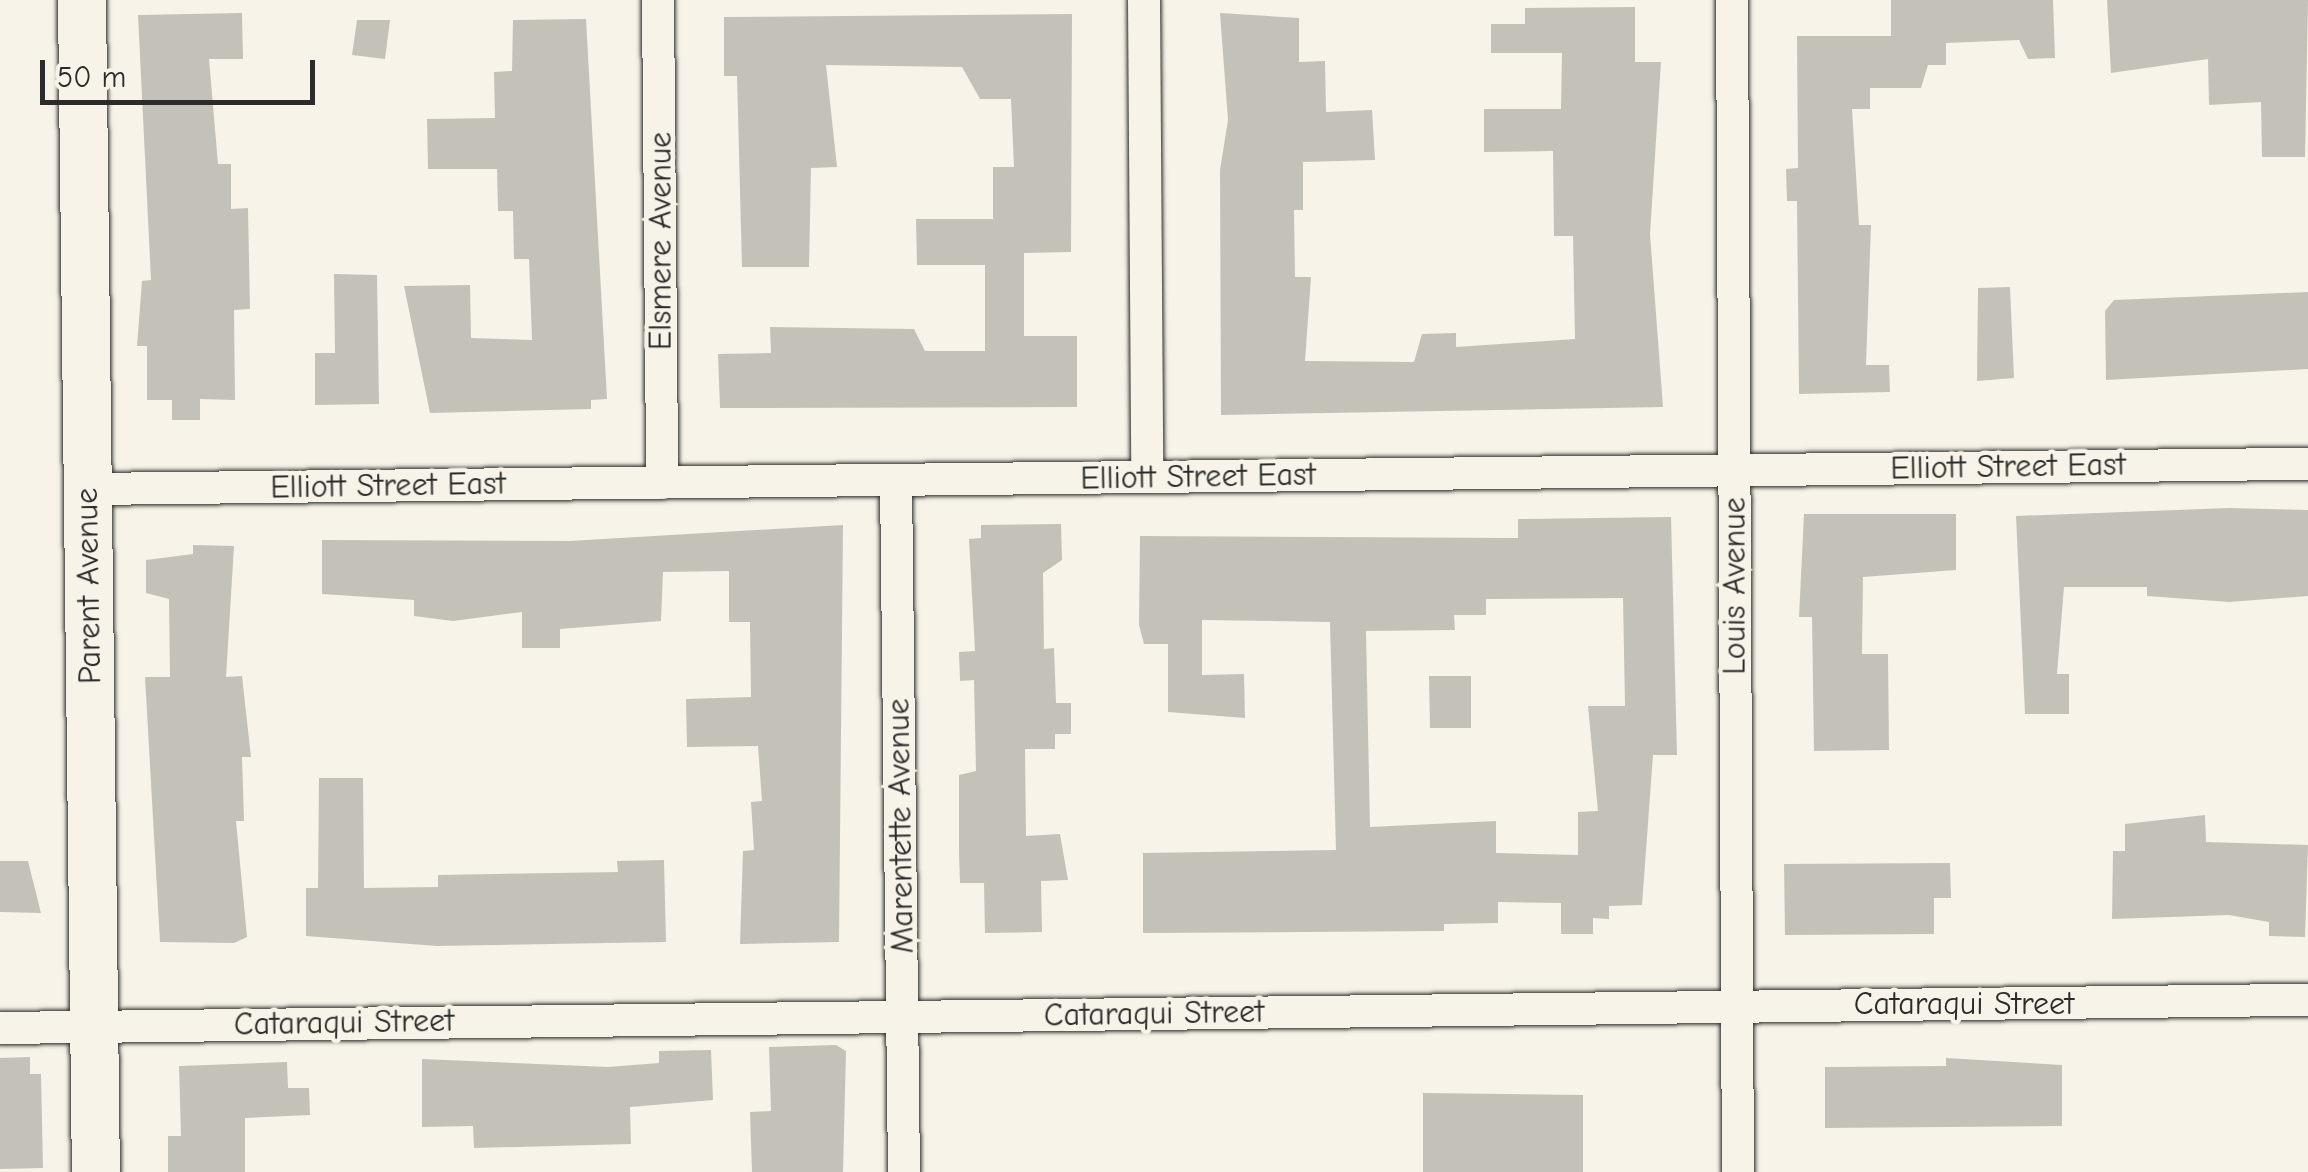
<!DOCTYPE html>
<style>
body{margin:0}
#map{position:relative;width:2308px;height:1172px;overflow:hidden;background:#f7f3e8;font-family:"Comic Neue",sans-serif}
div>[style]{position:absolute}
.building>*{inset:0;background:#c4c1b9}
.roads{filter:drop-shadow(0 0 2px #2b2b2b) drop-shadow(0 0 2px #2b2b2b)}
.street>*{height:32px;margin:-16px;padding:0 16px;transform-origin:16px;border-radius:16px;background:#f7f3e8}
.secondary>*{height:48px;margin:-24px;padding:0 24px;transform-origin:24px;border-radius:24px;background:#f7f3e8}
span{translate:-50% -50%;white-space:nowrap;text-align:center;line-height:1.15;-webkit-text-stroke:9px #f7f3e8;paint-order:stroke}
.street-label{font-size:32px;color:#2b2b2b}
.scale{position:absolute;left:40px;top:60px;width:275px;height:45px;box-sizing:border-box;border:5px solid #2b2b2b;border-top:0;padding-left:12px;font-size:30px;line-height:35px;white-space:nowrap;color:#2b2b2b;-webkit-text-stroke:8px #f7f3e8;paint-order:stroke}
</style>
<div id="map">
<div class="building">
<i style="clip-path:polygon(1891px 0,2053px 0,2055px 58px,2028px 59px,2019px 40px,1946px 43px,1946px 65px,1928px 65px,1921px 88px,1870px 88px,1870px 109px,1852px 109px,1859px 225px,1871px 225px,1866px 365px,1889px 365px,1890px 392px,1799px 394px,1797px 201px,1787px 201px,1786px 169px,1798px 168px,1797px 36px,1891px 36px)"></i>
<i style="clip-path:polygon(2107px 0,2308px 0,2305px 157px,2262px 157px,2261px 102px,2209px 105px,2208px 59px,2111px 73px)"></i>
<i style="clip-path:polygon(1635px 7px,1635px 62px,1661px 62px,1650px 234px,1663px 407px,1221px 415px,1220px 170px,1228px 120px,1220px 13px,1299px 18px,1299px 62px,1325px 61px,1326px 112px,1372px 110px,1375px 160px,1303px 162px,1303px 210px,1294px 210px,1295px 277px,1311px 277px,1305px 361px,1414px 362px,1422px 334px,1456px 333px,1456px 347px,1575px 339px,1573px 236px,1554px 236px,1553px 151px,1484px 152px,1484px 109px,1561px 109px,1562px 53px,1491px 53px,1491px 24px,1525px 24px,1525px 8px)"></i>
<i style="clip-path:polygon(242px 13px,243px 59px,209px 59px,218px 164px,231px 164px,231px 209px,248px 208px,250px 309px,234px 310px,235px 400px,200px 399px,200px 420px,172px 420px,172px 400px,147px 400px,147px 346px,137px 346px,142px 281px,151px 280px,138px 15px)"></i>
<i style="clip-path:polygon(1072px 14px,1071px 252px,1024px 253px,1024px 336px,1077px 336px,1077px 407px,720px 408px,718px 354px,771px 353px,770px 327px,914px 329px,925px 351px,985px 351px,985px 265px,917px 265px,916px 219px,993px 219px,993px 167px,1014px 167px,1011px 99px,980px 99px,962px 67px,826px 65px,837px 167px,811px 168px,809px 267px,742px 267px,737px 76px,724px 76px,724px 17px)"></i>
<i style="clip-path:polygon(586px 19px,607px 399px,591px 400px,591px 409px,430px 413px,404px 286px,470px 285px,471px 338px,532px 340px,529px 259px,514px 259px,513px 211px,498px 211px,497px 169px,428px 169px,427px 119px,495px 118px,494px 72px,512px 71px,513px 20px)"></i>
<i style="clip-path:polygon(357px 20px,390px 20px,385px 59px,352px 55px)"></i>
<i style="clip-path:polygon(334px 274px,377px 275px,379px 404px,315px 405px,315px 353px,335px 353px)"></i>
<i style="clip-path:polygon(2010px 287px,2014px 378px,1977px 381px,1978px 288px)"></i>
<i style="clip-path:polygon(2308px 292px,2308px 369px,2106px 380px,2105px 311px,2114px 300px)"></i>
<i style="clip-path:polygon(2229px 508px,2308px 510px,2308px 596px,2229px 602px,2147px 596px,2147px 587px,2064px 587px,2057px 674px,2069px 674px,2069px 714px,2025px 714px,2016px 516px)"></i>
<i style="clip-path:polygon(1804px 514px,1956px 514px,1956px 570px,1863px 577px,1862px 654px,1888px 654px,1889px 750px,1814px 751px,1812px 617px,1799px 617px)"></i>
<i style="clip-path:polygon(evenodd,1671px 517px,1677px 755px,1653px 755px,1642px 905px,1609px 906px,1609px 919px,1593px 918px,1593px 934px,1561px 934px,1561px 903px,1498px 902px,1498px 923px,1444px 924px,1444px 931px,1143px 933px,1143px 853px,1336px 850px,1330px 622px,1202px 620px,1202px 675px,1244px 674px,1245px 718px,1168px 712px,1168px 644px,1144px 644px,1139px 625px,1140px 536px,1518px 538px,1518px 519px,1671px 517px,1623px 598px,1625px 706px,1588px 706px,1598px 811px,1578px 812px,1578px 855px,1496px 853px,1496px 821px,1370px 827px,1366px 631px,1455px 630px,1454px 615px,1486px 615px,1486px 599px,1623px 598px)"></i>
<i style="clip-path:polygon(1061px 524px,1062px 560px,1043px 573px,1044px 649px,1054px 648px,1056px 703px,1071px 703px,1071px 734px,1055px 734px,1055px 749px,1025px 749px,1026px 836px,1060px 834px,1068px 880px,1041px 881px,1042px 932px,985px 933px,984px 883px,960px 883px,959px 853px,959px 775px,976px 771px,974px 680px,960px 681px,959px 652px,975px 651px,969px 539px,981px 538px,981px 525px)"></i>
<i style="clip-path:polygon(843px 525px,839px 942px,740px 944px,743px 851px,754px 850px,751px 802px,762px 801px,758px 746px,687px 747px,686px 699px,751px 697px,750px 622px,729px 622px,729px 571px,663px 572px,661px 621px,560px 629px,560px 648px,522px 648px,522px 612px,453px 621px,414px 616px,414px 600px,322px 594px,322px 540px,569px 541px)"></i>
<i style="clip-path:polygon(193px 545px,234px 546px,226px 677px,242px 676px,251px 757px,242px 757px,244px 821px,236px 821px,247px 937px,234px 943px,160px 942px,145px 677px,170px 677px,169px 599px,146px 593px,146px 560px,193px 554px)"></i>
<i style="clip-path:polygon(1429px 676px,1471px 676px,1471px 728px,1430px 728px)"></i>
<i style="clip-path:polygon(319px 778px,363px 778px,364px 888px,438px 887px,438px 875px,618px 872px,617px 861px,664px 860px,666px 942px,437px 946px,306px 936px,306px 888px,318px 888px)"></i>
<i style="clip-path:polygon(2205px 815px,2206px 842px,2308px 845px,2305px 937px,2269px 936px,2269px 922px,2229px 915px,2112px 919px,2113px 851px,2125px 851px,2125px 824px)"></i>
<i style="clip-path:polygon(0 861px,28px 861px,41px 913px,0 912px)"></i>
<i style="clip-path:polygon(1950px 863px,1951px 898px,1934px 898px,1934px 934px,1785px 935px,1784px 864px)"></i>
<i style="clip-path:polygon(836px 1045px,846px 1051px,843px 1172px,752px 1172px,750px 1112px,771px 1111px,769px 1047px)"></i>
<i style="clip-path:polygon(711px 1050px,713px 1100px,630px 1107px,631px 1144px,474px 1148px,473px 1126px,422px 1127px,422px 1059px,608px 1067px,659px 1063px,659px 1051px)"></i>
<i style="clip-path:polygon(30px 1057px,30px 1074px,41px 1074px,43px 1168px,0 1169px,0 1058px)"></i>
<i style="clip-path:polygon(1946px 1058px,2062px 1065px,2062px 1126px,1825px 1128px,1825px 1067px,1946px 1066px)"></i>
<i style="clip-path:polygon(287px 1062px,288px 1088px,309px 1088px,310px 1115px,245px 1118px,245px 1172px,168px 1172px,168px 1136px,181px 1136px,179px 1066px)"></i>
<i style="clip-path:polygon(1423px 1093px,1583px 1095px,1583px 1172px,1423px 1172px)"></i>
</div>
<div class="roads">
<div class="street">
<i style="left:658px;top:0;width:483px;rotate:89.5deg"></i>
<i style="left:1144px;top:0;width:477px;rotate:89.6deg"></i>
<i style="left:1732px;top:0;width:1172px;rotate:89.71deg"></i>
<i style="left:896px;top:480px;width:692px;rotate:89.34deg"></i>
<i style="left:88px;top:489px;width:2220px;rotate:-0.65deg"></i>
<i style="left:0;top:1028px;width:2308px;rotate:-0.7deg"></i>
</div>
<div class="secondary">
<i style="left:82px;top:0;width:1172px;rotate:89.32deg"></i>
</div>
</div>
<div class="street-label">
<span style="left:661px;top:241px;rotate:-90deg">Elsmere Avenue</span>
<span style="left:2008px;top:467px;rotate:-1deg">Elliott Street East</span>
<span style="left:1198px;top:477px;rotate:-1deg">Elliott Street East</span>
<span style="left:388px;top:486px;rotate:-1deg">Elliott Street East</span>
<span style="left:89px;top:586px;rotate:-91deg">Parent Avenue</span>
<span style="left:1735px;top:586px;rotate:-90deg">Louis Avenue</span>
<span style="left:901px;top:826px;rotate:-91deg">Marentette Avenue</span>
<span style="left:1964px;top:1004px">Cataraqui Street</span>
<span style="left:1154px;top:1014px;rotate:-1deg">Cataraqui Street</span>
<span style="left:344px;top:1023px;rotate:-1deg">Cataraqui Street</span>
</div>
<div class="scale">50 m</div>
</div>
